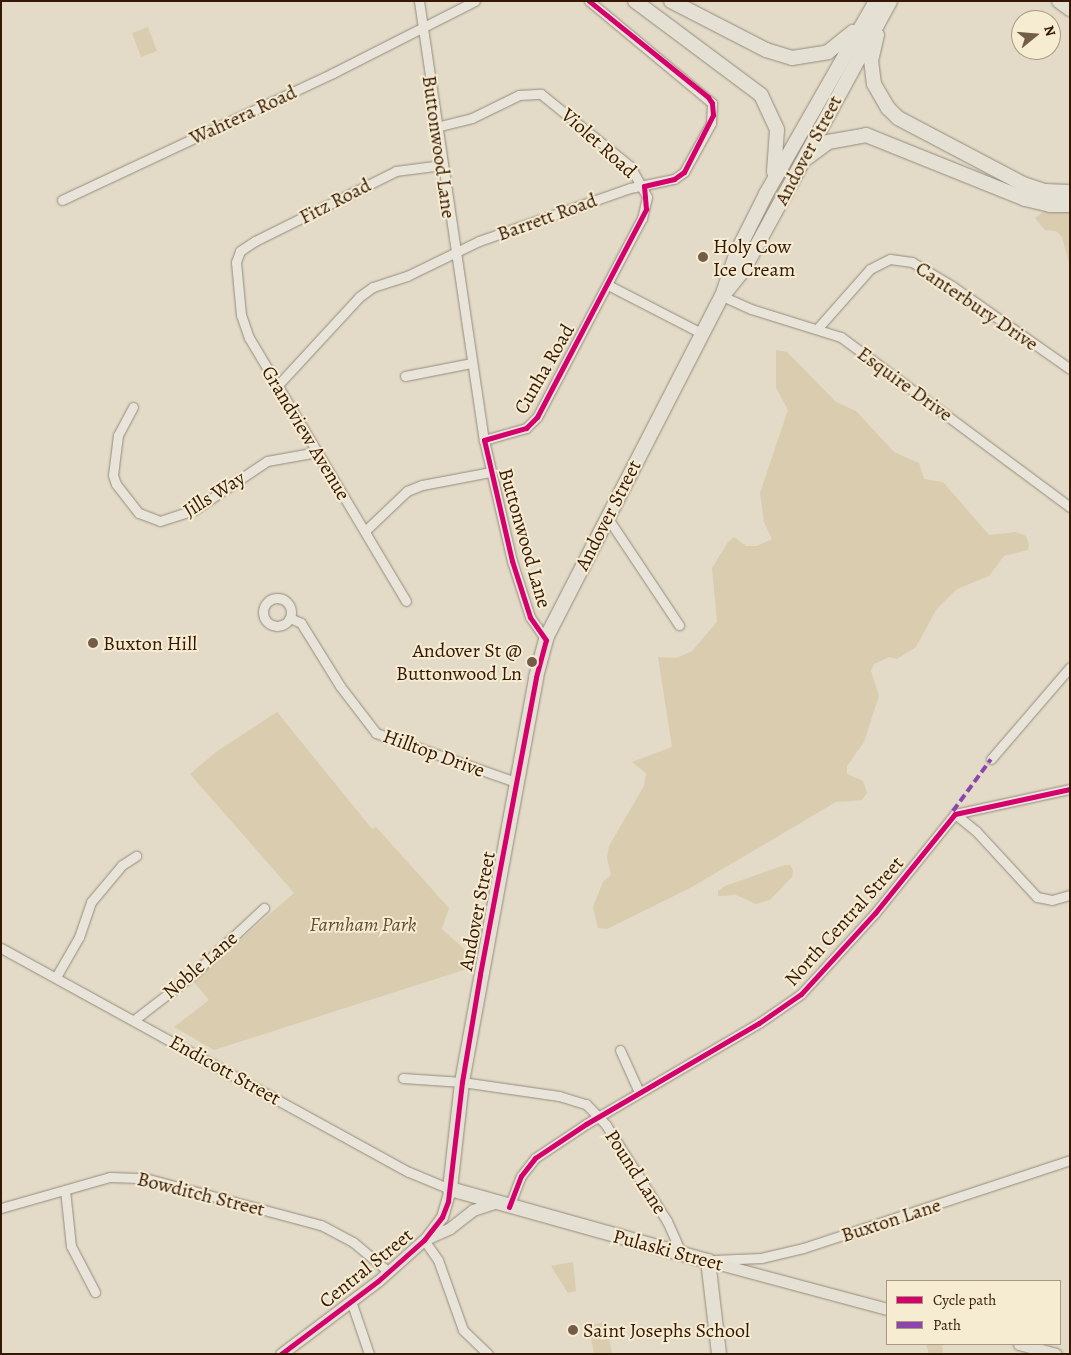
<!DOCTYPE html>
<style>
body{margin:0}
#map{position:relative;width:1071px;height:1355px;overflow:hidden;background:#e3dbc7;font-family:Alegreya,serif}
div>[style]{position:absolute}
.green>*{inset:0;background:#d9ccaf}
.roads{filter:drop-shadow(0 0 1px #948b7e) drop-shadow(0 0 1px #948b7e)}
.minor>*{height:9px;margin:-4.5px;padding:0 4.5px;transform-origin:4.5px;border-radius:4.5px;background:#e9e4da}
.minor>.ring{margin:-4.5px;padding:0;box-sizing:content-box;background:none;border:9px solid #e9e4da;border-radius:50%}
.major>*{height:11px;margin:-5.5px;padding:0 5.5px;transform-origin:5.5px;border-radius:5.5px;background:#e5e0d4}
.highway>*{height:14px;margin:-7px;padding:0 7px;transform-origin:7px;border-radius:7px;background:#e5e0d4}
.quiet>*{height:4px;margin-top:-2px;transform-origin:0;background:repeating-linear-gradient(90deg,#8e44ad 0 8px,transparent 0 12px)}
.cycleway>*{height:5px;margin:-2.5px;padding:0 2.5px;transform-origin:2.5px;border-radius:2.5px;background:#d6006c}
.dots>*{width:14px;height:14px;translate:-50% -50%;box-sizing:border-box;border:2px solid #f5ecd2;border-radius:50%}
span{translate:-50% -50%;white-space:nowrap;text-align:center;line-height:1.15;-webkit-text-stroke:4px #f5ecd2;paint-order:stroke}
.street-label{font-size:20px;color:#361703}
.poi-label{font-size:20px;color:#361703}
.left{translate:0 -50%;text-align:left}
.right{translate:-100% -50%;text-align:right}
.park-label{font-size:20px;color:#644931;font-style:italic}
.frame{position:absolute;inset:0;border:2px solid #361703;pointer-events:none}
.legend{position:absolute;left:886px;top:1280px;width:175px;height:65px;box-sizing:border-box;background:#f5ecd2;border:1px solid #a9977f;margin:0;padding:6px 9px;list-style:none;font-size:15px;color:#361703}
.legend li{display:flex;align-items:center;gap:10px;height:25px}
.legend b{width:25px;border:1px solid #a9977f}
.north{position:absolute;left:1011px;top:10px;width:50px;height:50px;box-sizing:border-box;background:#f5ecd2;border:1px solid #a9977f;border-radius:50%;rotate:73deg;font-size:14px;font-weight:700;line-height:20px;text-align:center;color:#361703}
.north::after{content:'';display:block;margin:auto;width:18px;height:22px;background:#735c48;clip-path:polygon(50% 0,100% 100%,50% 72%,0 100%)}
</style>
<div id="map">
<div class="green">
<i style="clip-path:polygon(148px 27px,157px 51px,141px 57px,132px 33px)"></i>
<i style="clip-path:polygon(1070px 211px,1070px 267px,1062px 237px,1056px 231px,1045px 230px,1035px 218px,1043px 212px)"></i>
<i style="clip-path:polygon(776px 350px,787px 352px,836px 402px,856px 411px,894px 452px,919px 463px,924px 479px,943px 482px,989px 535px,1016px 532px,1026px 536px,1029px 545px,1028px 550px,1004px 556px,989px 576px,957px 589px,936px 610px,916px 647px,897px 659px,889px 657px,874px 664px,871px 671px,879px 696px,864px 742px,847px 766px,847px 774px,863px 781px,867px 793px,862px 800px,836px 802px,692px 887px,607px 929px,598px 928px,593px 907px,603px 882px,611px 875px,607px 858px,609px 846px,644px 786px,646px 773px,632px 762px,672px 747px,658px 657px,677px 658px,692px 651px,717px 622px,712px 568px,728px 542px,734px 537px,746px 546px,757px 546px,772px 539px,764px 522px,760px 493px,788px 410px,776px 388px)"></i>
<i style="clip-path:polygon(277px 712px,372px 829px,376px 827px,449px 908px,442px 929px,472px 956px,470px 968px,214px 1050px,174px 1027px,209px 1000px,193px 981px,294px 893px,190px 774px,216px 752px)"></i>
<i style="clip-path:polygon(785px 865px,790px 865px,793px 870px,792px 877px,770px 900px,756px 904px,736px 895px,718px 896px,718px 891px,725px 886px)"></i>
<i style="clip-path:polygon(573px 1262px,576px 1291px,568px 1293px,551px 1266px)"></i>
<i style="clip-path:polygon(606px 1322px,612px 1354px,594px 1354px,589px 1325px)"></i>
<i style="clip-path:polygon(926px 1344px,942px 1344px,943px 1354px,929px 1354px)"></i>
</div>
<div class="roads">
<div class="minor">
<i style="left:419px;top:1px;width:444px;rotate:81.6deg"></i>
<i style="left:484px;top:440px;width:124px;rotate:77deg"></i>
<i style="left:512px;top:561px;width:59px;rotate:72.2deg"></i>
<i style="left:530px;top:617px;width:28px;rotate:55deg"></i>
<i style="left:436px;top:127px;width:37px;rotate:-14deg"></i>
<i style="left:472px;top:118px;width:52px;rotate:-26.1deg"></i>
<i style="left:519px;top:95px;width:22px;rotate:-3deg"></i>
<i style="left:541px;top:94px;width:114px;rotate:39deg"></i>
<i style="left:630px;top:166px;width:35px;rotate:61deg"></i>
<i style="left:647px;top:197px;width:22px;rotate:103deg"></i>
<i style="left:642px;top:218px;width:225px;rotate:117.8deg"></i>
<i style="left:537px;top:417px;width:16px;rotate:135deg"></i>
<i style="left:526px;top:428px;width:44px;rotate:164.1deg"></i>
<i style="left:62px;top:200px;width:299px;rotate:-25.1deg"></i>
<i style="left:333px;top:73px;width:159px;rotate:-26.9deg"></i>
<i style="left:608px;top:285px;width:107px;rotate:27.3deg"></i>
<i style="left:722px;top:296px;width:32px;rotate:24deg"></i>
<i style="left:751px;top:309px;width:94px;rotate:17.3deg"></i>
<i style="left:841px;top:337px;width:285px;rotate:36.6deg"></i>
<i style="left:817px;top:329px;width:80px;rotate:-48.5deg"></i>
<i style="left:870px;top:269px;width:22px;rotate:-27deg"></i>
<i style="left:890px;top:259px;width:22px;rotate:8deg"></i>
<i style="left:912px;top:262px;width:47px;rotate:31deg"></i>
<i style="left:952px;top:286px;width:144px;rotate:35.1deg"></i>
<i style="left:405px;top:376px;width:67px;rotate:-11.1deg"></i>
<i style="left:277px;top:386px;width:121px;rotate:-47.3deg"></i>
<i style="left:359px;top:297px;width:17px;rotate:-36deg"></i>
<i style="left:373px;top:287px;width:36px;rotate:-18deg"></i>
<i style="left:407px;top:276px;width:80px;rotate:-25.9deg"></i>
<i style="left:479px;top:241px;width:160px;rotate:-19.3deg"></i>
<i style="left:630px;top:188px;width:45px;rotate:-11.6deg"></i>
<i style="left:674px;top:179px;width:12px;rotate:-35deg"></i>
<i style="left:684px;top:172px;width:56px;rotate:-61.1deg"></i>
<i style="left:711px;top:123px;width:20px;rotate:-87deg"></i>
<i style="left:712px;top:103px;width:160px;rotate:-140.3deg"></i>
<i style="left:133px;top:407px;width:32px;rotate:118deg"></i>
<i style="left:118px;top:435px;width:40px;rotate:97.1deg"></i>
<i style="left:113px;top:475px;width:9px;rotate:72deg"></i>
<i style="left:116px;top:484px;width:37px;rotate:52deg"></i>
<i style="left:139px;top:513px;width:22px;rotate:21deg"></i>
<i style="left:160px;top:521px;width:36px;rotate:-18deg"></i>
<i style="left:194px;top:510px;width:88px;rotate:-33.9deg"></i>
<i style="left:267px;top:461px;width:51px;rotate:-10.2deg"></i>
<i style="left:607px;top:517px;width:130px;rotate:56.3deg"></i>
<i style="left:366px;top:530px;width:57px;rotate:-43.6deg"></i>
<i style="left:407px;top:491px;width:16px;rotate:-22deg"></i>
<i style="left:422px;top:485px;width:69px;rotate:-10.8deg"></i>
<i class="ring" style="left:263px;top:598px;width:19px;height:19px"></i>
<i style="left:406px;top:601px;width:306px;rotate:-120.8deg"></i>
<i style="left:249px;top:338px;width:24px;rotate:-109deg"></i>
<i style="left:241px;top:315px;width:53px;rotate:-95.4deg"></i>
<i style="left:236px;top:262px;width:12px;rotate:-70deg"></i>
<i style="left:240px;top:251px;width:18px;rotate:-34deg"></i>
<i style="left:255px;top:241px;width:157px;rotate:-26.4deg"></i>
<i style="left:396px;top:171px;width:46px;rotate:-7.4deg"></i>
<i style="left:290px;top:618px;width:12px;rotate:24deg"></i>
<i style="left:301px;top:623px;width:74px;rotate:58.2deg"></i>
<i style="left:340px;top:686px;width:59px;rotate:52.5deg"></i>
<i style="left:376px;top:733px;width:148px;rotate:19.3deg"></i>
<i style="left:991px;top:759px;width:121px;rotate:-49.3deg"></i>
<i style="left:955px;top:814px;width:27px;rotate:39deg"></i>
<i style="left:976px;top:831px;width:90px;rotate:47.3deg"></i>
<i style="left:1037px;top:897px;width:15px;rotate:11deg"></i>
<i style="left:1052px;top:900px;width:19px;rotate:-16deg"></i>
<i style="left:1px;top:948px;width:465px;rotate:28.8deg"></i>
<i style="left:409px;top:1172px;width:44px;rotate:22.5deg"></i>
<i style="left:56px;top:977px;width:46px;rotate:-60.1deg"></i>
<i style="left:79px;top:937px;width:37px;rotate:-71deg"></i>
<i style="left:91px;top:902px;width:48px;rotate:-50deg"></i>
<i style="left:122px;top:865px;width:17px;rotate:-33deg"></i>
<i style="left:134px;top:1020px;width:72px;rotate:-37.7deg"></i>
<i style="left:191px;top:976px;width:100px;rotate:-43deg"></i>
<i style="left:620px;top:1050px;width:46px;rotate:65.7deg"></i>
<i style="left:403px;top:1078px;width:59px;rotate:3.9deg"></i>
<i style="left:462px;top:1082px;width:98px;rotate:8.2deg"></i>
<i style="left:559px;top:1096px;width:28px;rotate:17deg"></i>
<i style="left:586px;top:1104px;width:29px;rotate:46deg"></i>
<i style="left:606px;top:1125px;width:114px;rotate:57.6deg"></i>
<i style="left:667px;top:1221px;width:34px;rotate:66deg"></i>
<i style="left:65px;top:1190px;width:56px;rotate:83.9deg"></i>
<i style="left:71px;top:1246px;width:52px;rotate:62.4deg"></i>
<i style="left:509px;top:1207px;width:33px;rotate:-69deg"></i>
<i style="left:521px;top:1176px;width:23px;rotate:-52deg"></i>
<i style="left:535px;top:1158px;width:61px;rotate:-33.7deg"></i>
<i style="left:586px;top:1124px;width:200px;rotate:-30.3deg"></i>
<i style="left:759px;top:1023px;width:51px;rotate:-34.6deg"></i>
<i style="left:801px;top:994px;width:110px;rotate:-47.6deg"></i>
<i style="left:875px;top:913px;width:127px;rotate:-51.1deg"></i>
<i style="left:955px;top:814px;width:118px;rotate:-12.3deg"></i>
<i style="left:1px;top:1208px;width:113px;rotate:-15.9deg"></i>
<i style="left:110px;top:1177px;width:35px;rotate:2deg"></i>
<i style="left:145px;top:1178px;width:182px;rotate:15deg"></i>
<i style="left:321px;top:1225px;width:36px;rotate:28deg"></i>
<i style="left:353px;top:1242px;width:47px;rotate:39.8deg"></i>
<i style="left:424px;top:1240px;width:24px;rotate:55deg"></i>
<i style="left:438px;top:1260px;width:74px;rotate:70.3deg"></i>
<i style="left:463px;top:1330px;width:35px;rotate:44deg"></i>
<i style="left:713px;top:1260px;width:48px;rotate:-2.4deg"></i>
<i style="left:761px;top:1258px;width:43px;rotate:-13.4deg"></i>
<i style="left:803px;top:1248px;width:281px;rotate:-18.2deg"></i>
<i style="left:351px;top:1301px;width:56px;rotate:71.2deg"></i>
</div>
<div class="major">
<i style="left:428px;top:1238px;width:24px;rotate:-24deg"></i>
<i style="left:450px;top:1228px;width:29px;rotate:-38deg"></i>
<i style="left:473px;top:1210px;width:23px;rotate:-18deg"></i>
<i style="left:708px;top:1261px;width:185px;rotate:15deg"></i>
<i style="left:1019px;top:1344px;width:38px;rotate:15deg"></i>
<i style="left:281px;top:1354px;width:121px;rotate:-37deg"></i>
<i style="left:378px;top:1281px;width:64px;rotate:-41.9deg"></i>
<i style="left:426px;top:1238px;width:26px;rotate:-53deg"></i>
<i style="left:442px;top:1217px;width:29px;rotate:-74deg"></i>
</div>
<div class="highway">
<i style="left:635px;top:1px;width:157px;rotate:36.7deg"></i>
<i style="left:761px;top:95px;width:38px;rotate:65deg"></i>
<i style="left:777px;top:130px;width:42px;rotate:94.1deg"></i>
<i style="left:671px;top:1px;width:107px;rotate:27.3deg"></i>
<i style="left:766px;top:50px;width:27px;rotate:17deg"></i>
<i style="left:792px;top:58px;width:36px;rotate:-9deg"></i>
<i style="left:828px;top:52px;width:32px;rotate:-39deg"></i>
<i style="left:1059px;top:1px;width:14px;rotate:36deg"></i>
<i style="left:877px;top:35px;width:26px;rotate:103deg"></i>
<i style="left:871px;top:60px;width:24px;rotate:83deg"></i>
<i style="left:874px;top:84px;width:28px;rotate:60deg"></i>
<i style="left:888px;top:108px;width:14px;rotate:45deg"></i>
<i style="left:898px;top:118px;width:141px;rotate:27.8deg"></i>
<i style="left:1023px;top:184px;width:23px;rotate:18deg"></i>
<i style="left:1045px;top:191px;width:25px;rotate:2deg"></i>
<i style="left:807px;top:158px;width:26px;rotate:-37deg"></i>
<i style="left:828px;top:142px;width:39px;rotate:-10deg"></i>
<i style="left:866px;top:135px;width:171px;rotate:21.9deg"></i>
<i style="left:1025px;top:199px;width:26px;rotate:13deg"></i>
<i style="left:1050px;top:205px;width:20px"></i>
<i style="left:724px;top:294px;width:32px;rotate:-51deg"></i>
<i style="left:744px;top:269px;width:305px;rotate:-61.4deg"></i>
<i style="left:719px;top:1354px;width:94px;rotate:-96.7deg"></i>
<i style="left:708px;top:1261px;width:268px;rotate:-164.4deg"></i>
<i style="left:450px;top:1189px;width:108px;rotate:-83.6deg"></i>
<i style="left:462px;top:1082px;width:412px;rotate:-79.6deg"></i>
<i style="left:536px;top:677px;width:42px;rotate:-75deg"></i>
<i style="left:547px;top:636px;width:382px;rotate:-62.8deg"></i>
<i style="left:722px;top:296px;width:46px;rotate:-71.2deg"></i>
<i style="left:737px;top:252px;width:65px;rotate:-63.4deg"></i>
<i style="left:766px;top:194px;width:222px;rotate:-60.3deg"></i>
</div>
</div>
<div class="quiet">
<i style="left:953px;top:811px;width:64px;rotate:-53.8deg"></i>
</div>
<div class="cycleway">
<i style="left:509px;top:1207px;width:33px;rotate:-69deg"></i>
<i style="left:521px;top:1176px;width:23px;rotate:-52deg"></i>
<i style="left:535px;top:1158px;width:61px;rotate:-33.7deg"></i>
<i style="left:586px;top:1124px;width:200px;rotate:-30.3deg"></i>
<i style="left:759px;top:1023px;width:51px;rotate:-34.6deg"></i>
<i style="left:801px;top:994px;width:110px;rotate:-47.6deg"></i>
<i style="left:875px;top:913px;width:127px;rotate:-51.1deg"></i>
<i style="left:955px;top:814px;width:118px;rotate:-12.3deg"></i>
<i style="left:281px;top:1354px;width:121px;rotate:-37deg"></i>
<i style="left:378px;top:1281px;width:62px;rotate:-41.7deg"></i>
<i style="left:424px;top:1240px;width:29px;rotate:-52deg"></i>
<i style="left:442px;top:1217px;width:17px;rotate:-69deg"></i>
<i style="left:448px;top:1201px;width:120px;rotate:-83.3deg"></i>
<i style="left:462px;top:1082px;width:109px;rotate:-80.5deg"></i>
<i style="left:480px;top:974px;width:302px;rotate:-79.3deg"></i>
<i style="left:536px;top:677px;width:38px;rotate:-75deg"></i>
<i style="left:546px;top:640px;width:28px;rotate:-125deg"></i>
<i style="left:530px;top:617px;width:59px;rotate:-107.8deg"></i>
<i style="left:512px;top:561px;width:124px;rotate:-103deg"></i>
<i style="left:484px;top:440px;width:44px;rotate:-15.9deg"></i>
<i style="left:526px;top:428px;width:16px;rotate:-45deg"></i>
<i style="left:537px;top:417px;width:235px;rotate:-62.3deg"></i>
<i style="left:646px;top:209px;width:23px;rotate:-95deg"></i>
<i style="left:644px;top:186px;width:31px;rotate:-13deg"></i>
<i style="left:674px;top:179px;width:12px;rotate:-35deg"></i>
<i style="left:684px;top:172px;width:64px;rotate:-63deg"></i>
<i style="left:713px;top:115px;width:12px;rotate:-95deg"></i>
<i style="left:712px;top:103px;width:7px;rotate:-124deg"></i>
<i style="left:708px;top:97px;width:153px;rotate:-141.1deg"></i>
</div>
<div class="dots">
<i style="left:703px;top:257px;background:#735c48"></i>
<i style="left:93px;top:643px;background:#735c48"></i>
<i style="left:532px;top:662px;background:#735c48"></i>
<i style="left:573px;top:1330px;background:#735c48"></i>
</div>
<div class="street-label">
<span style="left:243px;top:115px;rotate:-25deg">Wahtera Road</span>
<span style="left:599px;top:143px;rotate:42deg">Violet Road</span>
<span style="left:439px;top:147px;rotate:82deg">Buttonwood Lane</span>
<span style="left:808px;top:150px;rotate:-62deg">Andover Street</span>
<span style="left:335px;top:201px;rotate:-27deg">Fitz Road</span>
<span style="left:547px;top:217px;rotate:-20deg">Barrett Road</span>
<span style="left:977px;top:306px;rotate:34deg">Canterbury Drive</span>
<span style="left:544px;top:369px;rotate:-60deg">Cunha Road</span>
<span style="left:905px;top:384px;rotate:36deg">Esquire Drive</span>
<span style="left:306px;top:433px;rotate:59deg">Grandview Avenue</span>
<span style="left:214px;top:494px;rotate:-32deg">Jills Way</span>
<span style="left:608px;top:515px;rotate:-63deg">Andover Street</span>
<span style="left:525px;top:538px;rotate:74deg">Buttonwood Lane</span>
<span style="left:434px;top:753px;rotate:20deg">Hilltop Drive</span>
<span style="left:477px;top:911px;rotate:-79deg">Andover Street</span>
<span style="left:844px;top:921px;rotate:-48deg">North Central Street</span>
<span style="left:200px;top:965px;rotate:-41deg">Noble Lane</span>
<span style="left:225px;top:1070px;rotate:29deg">Endicott Street</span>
<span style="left:636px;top:1172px;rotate:57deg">Pound Lane</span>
<span style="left:201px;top:1194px;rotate:14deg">Bowditch Street</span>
<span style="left:891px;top:1220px;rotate:-18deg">Buxton Lane</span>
<span style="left:668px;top:1250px;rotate:15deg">Pulaski Street</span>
<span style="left:366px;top:1268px;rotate:-39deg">Central Street</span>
</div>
<div class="poi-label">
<span class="left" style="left:713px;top:258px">Holy Cow<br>Ice Cream</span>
<span class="left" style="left:103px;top:643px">Buxton Hill</span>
<span class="right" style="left:522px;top:662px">Andover St @<br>Buttonwood Ln</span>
<span class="left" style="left:583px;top:1330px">Saint Josephs School</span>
</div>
<div class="park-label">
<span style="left:363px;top:924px">Farnham Park</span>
</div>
<div class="frame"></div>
<ul class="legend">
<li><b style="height:6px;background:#d6006c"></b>Cycle path</li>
<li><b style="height:6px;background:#8e44ad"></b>Path</li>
</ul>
<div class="north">N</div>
</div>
